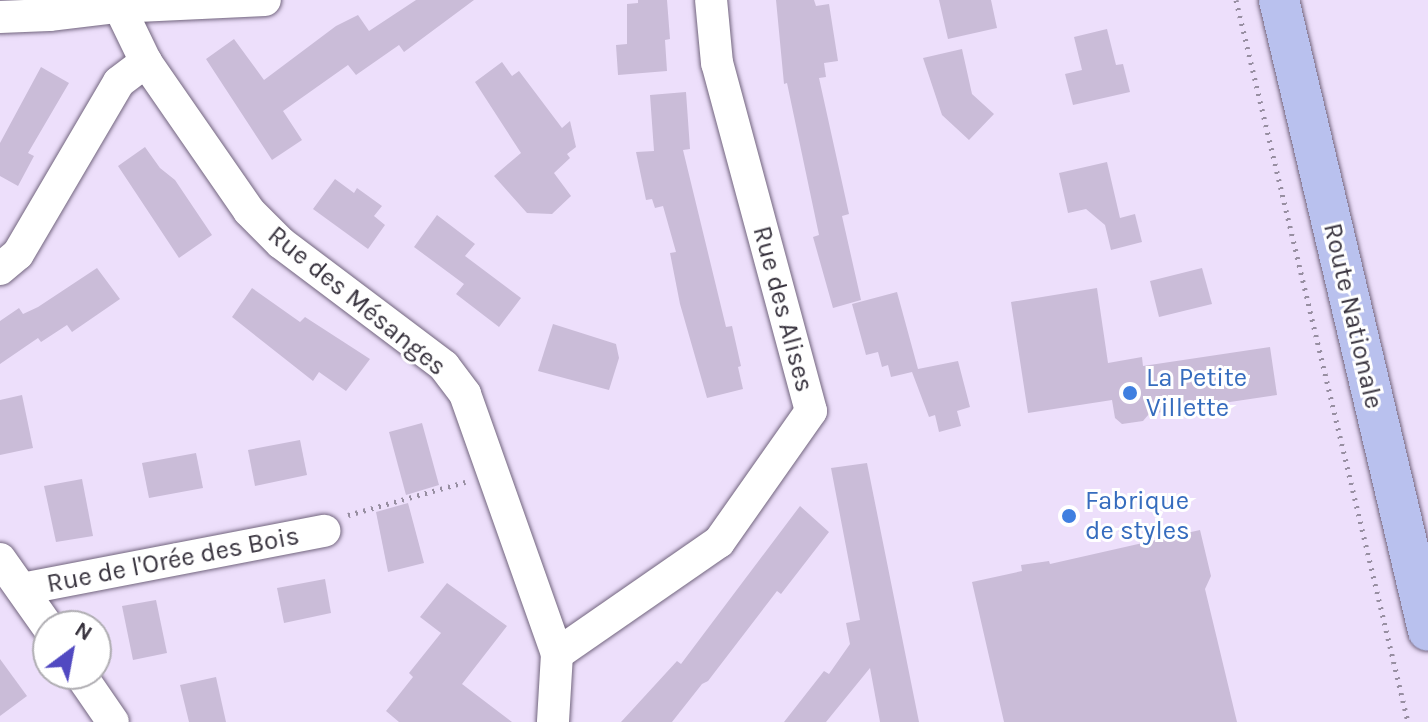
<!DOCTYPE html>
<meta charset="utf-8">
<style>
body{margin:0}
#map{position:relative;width:1428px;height:722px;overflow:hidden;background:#eddffb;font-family:Karla,sans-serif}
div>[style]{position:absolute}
.building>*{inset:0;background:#cabcd8}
.path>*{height:5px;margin-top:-2.5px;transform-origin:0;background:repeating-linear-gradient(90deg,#978ea1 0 2px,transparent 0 8px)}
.roads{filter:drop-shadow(0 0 2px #72657e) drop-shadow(0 0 2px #72657e)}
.minor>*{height:32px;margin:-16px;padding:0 16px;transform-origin:16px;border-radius:16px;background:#fff}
.major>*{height:40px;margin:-20px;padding:0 20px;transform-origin:20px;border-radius:20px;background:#b9c1ee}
.dots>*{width:22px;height:22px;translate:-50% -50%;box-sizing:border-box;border:4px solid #fff;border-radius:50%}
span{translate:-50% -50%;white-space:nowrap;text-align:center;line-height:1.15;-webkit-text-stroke:6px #fff;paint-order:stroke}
.street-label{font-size:26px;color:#38333e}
.shop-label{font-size:26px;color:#366cbe}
.left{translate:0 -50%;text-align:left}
.north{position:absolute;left:32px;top:610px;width:80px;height:80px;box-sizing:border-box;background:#fff;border:2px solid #afadb2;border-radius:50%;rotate:32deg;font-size:22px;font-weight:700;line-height:32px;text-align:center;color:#38333e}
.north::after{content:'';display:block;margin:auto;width:28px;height:36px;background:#5149c1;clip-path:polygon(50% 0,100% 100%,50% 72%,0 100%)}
</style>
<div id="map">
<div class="building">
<i style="clip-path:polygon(416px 0,474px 0,404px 52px,399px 45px,356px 75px,348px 65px,283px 111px,302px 140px,272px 160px,206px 59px,234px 39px,264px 80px,336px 26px,358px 15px,369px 31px)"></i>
<i style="clip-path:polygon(638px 0,667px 0,670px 39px,665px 40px,667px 71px,618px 75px,616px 45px,627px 44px,627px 4px,638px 3px)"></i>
<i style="clip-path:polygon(776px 0,814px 0,816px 6px,829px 4px,838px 61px,824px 63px,826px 77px,819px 78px,849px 214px,842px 216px,861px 300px,833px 308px,813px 237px,819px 235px,787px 83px,784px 84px)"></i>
<i style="clip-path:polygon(939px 0,991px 0,997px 28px,948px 39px)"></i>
<i style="clip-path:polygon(1107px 29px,1116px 65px,1123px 64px,1130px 92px,1073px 105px,1065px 74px,1082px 70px,1074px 37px)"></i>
<i style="clip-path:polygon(962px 49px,972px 94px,994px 114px,969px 140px,942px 115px,923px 58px)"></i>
<i style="clip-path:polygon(502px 62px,512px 76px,519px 71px,562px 128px,570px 121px,576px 147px,567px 154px,570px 158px,554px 173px,571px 196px,552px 214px,527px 213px,494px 176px,521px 153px,475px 82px)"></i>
<i style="clip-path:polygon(41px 67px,69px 83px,28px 153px,34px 156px,18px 186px,0 176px,0 143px)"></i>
<i style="clip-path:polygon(686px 92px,690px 149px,683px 150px,726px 327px,732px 326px,741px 366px,738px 367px,743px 389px,707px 398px,680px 304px,670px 253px,676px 252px,663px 206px,655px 208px,652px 199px,646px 200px,636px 152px,654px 151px,650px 95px)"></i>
<i style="clip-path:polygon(145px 147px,160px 168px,175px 180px,212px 235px,179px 258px,118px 166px)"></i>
<i style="clip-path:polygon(1107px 162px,1120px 218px,1135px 214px,1142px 242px,1111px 250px,1105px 225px,1086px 209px,1068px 213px,1059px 173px)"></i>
<i style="clip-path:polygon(335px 179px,354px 193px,357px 188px,382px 206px,374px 216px,385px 225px,368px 249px,313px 209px)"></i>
<i style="clip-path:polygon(437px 215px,475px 244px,465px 256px,521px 298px,499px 327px,456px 294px,464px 284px,414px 247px)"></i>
<i style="clip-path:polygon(97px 268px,120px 299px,72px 332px,67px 325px,41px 342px,38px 338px,0 364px,0 321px,19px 308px,23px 314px,38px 307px)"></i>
<i style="clip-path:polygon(1202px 268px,1212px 304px,1159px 317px,1150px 281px)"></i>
<i style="clip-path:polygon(252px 288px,300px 322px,305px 317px,370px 359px,346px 391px,319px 372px,313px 381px,232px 317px)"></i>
<i style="clip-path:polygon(1097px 288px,1108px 363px,1142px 357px,1143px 366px,1270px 347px,1277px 395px,1149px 414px,1143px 421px,1122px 424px,1115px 418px,1112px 400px,1028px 413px,1011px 302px)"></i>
<i style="clip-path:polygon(897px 292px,918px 369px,958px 361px,970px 407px,957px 411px,961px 426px,939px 432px,935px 415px,929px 417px,912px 372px,891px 377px,888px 365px,882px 367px,878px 352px,866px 355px,852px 304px)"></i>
<i style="clip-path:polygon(553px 324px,616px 344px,619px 358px,609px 390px,538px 371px)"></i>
<i style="clip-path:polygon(22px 395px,33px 448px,0 455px,0 400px)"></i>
<i style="clip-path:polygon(422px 423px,439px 485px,406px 495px,389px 432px)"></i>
<i style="clip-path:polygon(300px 440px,307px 475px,255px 486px,248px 450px)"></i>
<i style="clip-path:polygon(196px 453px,203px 488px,149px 498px,142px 463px)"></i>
<i style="clip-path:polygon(867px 463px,919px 722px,880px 722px,870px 668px,826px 722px,784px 722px,824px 671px,829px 674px,850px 644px,846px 623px,860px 620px,831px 468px)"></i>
<i style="clip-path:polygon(82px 479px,93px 536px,56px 542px,44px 486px)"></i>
<i style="clip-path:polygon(408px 503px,424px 563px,388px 572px,376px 512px)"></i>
<i style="clip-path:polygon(800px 506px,829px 532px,781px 594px,777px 591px,708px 681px,702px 684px,672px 722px,621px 722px,677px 661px,681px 664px)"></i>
<i style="clip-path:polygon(1200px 530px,1211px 576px,1205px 589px,1237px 722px,1004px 722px,972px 582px,1022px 571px,1021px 565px,1049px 561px,1050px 564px)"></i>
<i style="clip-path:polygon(325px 579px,331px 613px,284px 623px,277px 588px)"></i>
<i style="clip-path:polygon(447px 583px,507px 626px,462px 684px,512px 722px,399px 722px,386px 711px,413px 677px,409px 673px,441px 633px,420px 617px)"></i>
<i style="clip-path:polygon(156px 600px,167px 653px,133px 660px,122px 606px)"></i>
<i style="clip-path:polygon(0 659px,27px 696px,0 716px)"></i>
<i style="clip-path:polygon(216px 677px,226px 722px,189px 722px,180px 685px)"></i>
</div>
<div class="path">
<i style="left:1236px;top:0;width:742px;rotate:76.6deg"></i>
<i style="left:348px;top:515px;width:122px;rotate:-15.8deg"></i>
</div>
<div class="roads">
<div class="minor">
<i style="left:116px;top:0;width:69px;rotate:64.2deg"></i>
<i style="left:146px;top:62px;width:181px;rotate:55.3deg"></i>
<i style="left:249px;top:211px;width:45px;rotate:45deg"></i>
<i style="left:281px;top:243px;width:204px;rotate:37deg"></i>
<i style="left:444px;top:366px;width:35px;rotate:53deg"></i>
<i style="left:465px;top:394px;width:276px;rotate:70.5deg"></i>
<i style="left:557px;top:654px;width:68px;rotate:93.4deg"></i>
<i style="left:0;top:17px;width:49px;rotate:-2.3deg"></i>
<i style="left:49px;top:15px;width:67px;rotate:-6.8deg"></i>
<i style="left:116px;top:7px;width:149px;rotate:-2.7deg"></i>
<i style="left:0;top:269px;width:23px;rotate:-40deg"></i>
<i style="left:18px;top:254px;width:199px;rotate:-59.6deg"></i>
<i style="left:119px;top:82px;width:34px;rotate:-37deg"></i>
<i style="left:0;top:559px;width:83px;rotate:54.8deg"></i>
<i style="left:22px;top:589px;width:308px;rotate:-10.9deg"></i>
<i style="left:557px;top:654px;width:197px;rotate:-34.7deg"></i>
<i style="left:719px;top:542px;width:160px;rotate:-54.9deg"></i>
<i style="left:811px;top:411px;width:360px;rotate:-105.1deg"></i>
<i style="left:717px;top:63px;width:63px;rotate:-95.4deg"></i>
<i style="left:80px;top:674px;width:58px;rotate:55.5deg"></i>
</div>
<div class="major">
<i style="left:1279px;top:0;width:648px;rotate:76.71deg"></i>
</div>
</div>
<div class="dots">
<i style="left:1130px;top:393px;background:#3f7fe0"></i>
<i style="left:1069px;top:516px;background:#3f7fe0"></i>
</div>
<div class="street-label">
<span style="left:357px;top:301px;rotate:39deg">Rue des Mésanges</span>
<span style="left:783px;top:309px;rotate:75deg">Rue des Alises</span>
<span style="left:1353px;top:316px;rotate:77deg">Route Nationale</span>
<span style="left:173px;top:560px;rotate:-11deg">Rue de l'Orée des Bois</span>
</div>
<div class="shop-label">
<span class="left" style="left:1146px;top:393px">La Petite<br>Villette</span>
<span class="left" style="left:1085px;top:516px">Fabrique<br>de styles</span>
</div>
<div class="north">N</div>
</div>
